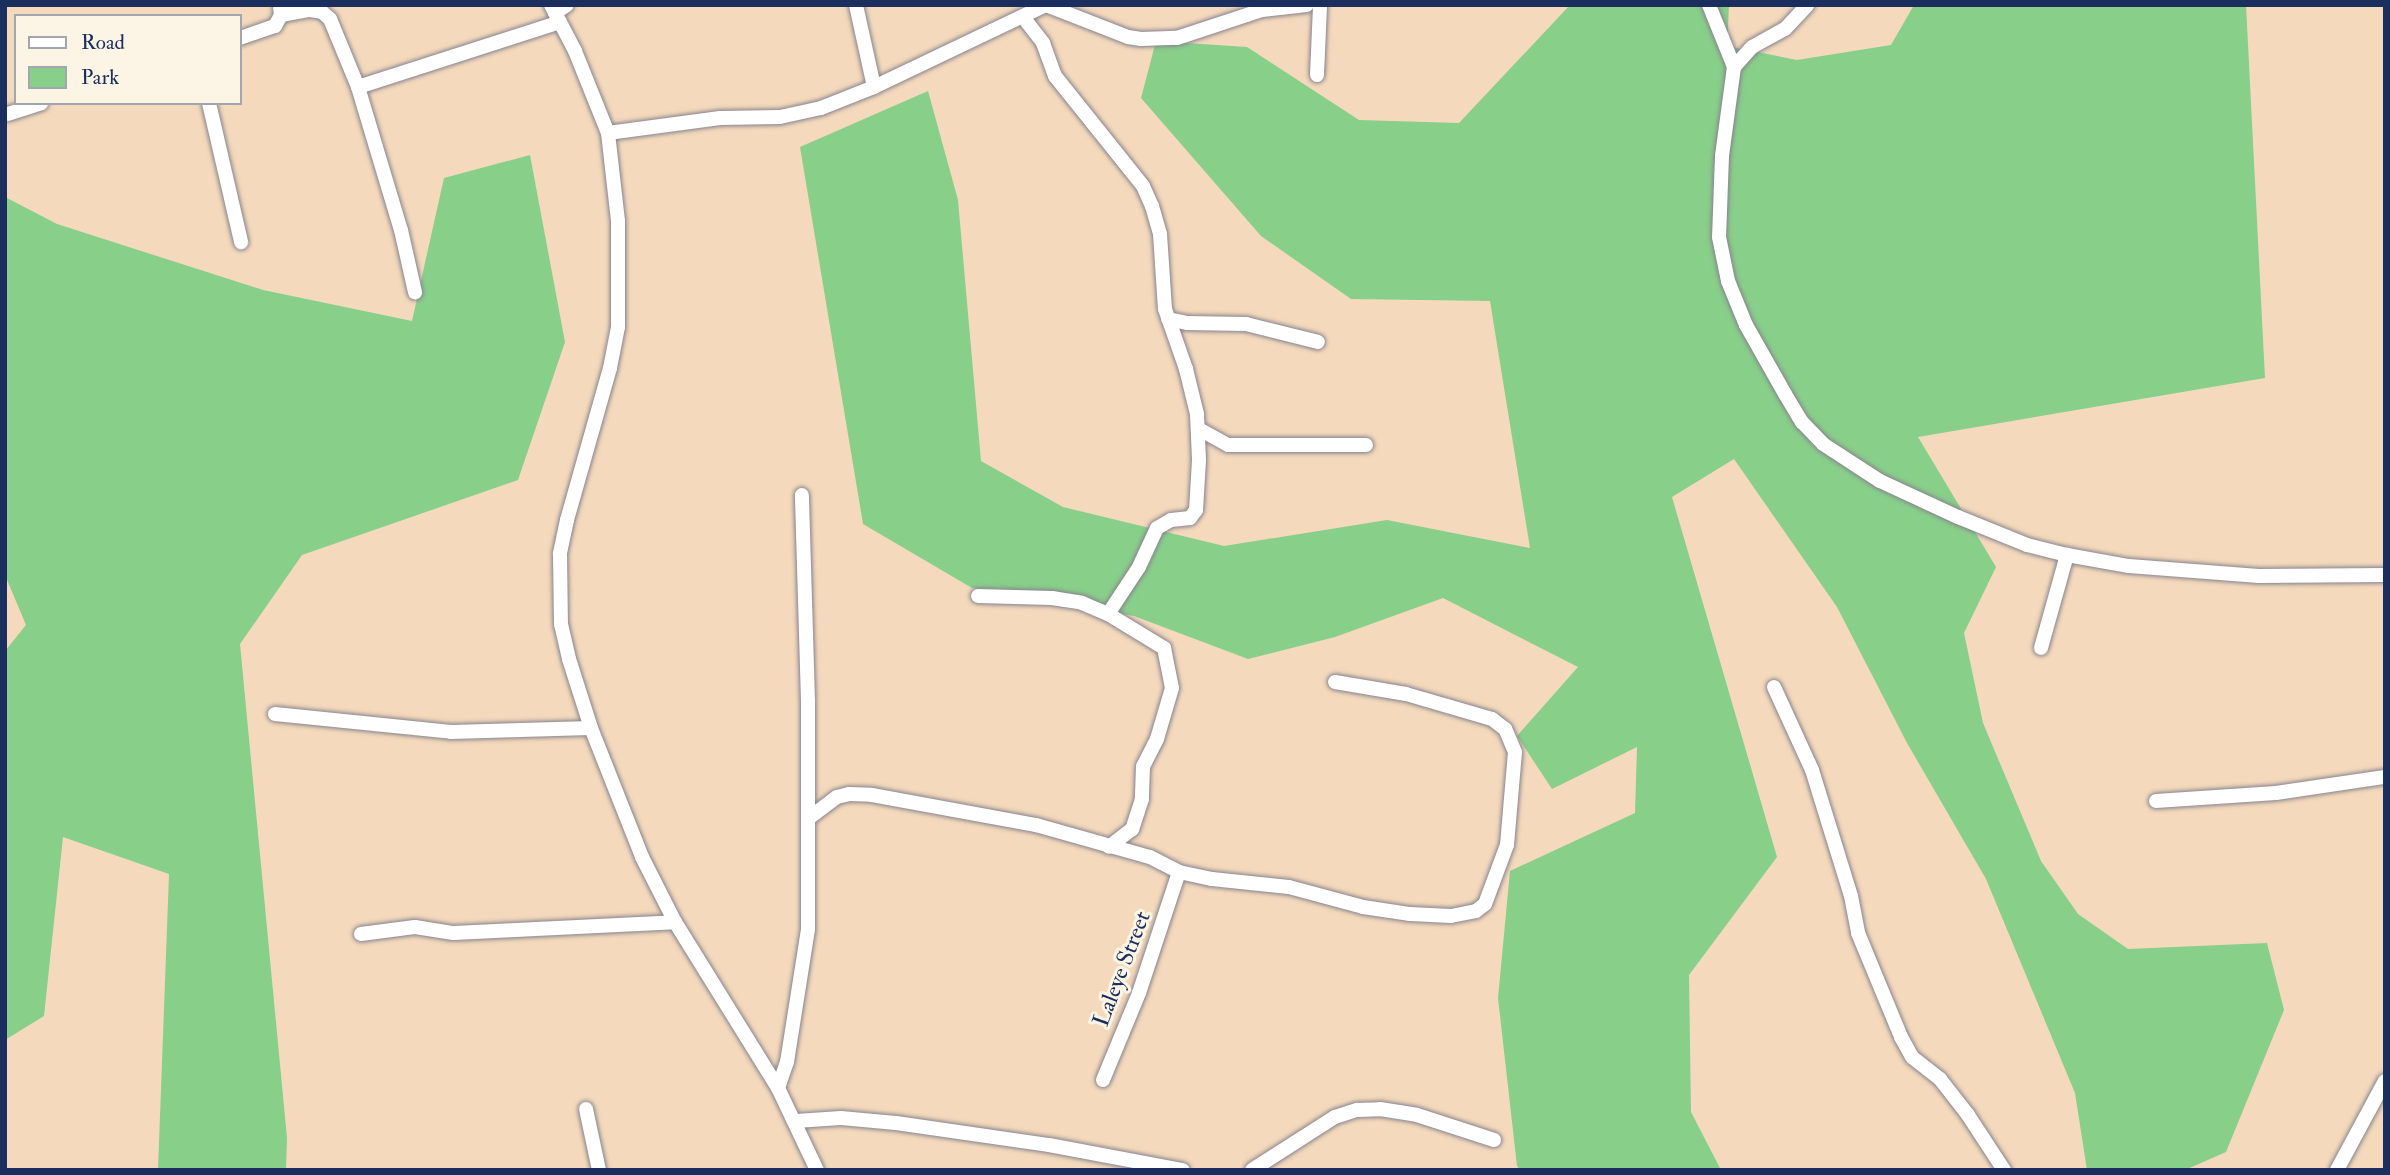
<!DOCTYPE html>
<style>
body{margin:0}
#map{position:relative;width:2390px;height:1175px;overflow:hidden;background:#f4d9bc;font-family:"IM FELL Double Pica",serif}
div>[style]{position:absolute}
.green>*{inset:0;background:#88cf8a}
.roads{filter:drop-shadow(0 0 2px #88848d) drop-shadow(0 0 2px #88848d)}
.street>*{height:14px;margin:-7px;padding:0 7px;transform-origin:7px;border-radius:7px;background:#fff}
span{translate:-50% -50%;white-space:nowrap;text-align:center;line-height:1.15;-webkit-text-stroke:6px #fcf5e5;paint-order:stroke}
.street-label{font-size:23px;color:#1b2f5e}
.frame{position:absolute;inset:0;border:7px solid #1b2f5e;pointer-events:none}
.legend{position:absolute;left:14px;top:14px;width:228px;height:91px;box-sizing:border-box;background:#fcf5e5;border:2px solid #a2a6af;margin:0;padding:9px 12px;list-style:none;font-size:21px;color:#1b2f5e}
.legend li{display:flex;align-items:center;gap:14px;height:35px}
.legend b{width:35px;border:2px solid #a2a6af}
</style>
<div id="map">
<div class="green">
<i style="clip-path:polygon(1570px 5px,1729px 5px,1727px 46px,1797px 60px,1891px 45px,1914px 5px,2246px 5px,2265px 378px,1918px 437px,1996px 567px,1964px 633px,1983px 723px,2041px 861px,2078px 914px,2128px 949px,2267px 943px,2284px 1010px,2226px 1152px,2185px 1170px,2087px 1170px,2075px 1093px,1986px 879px,1907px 743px,1837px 607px,1734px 459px,1672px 497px,1777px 857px,1689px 975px,1691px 1112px,1721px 1170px,1520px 1170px,1517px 1166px,1498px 998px,1510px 871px,1635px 813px,1637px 747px,1552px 789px,1517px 736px,1578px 667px,1443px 598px,1335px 637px,1248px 659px,1134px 616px,972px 588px,863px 524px,800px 147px,928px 91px,958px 200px,981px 461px,1063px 507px,1224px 546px,1387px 520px,1530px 548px,1490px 301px,1351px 299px,1261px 236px,1141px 98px,1156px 41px,1247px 47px,1359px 120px,1459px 123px)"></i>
<i style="clip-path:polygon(530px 155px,565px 342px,518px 480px,302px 555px,240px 644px,287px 1138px,286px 1170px,158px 1170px,169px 874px,63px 837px,44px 1016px,5px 1040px,5px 651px,26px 625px,5px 575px,5px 197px,57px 224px,263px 290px,412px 321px,444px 178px)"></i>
</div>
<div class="roads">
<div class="street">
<i style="left:551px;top:5px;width:52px;rotate:62.4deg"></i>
<i style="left:575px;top:51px;width:88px;rotate:68.1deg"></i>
<i style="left:608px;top:133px;width:89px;rotate:83.5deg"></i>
<i style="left:618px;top:221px;width:106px;rotate:90deg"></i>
<i style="left:618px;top:327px;width:42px;rotate:101deg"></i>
<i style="left:610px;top:368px;width:158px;rotate:105.8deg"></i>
<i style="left:567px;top:520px;width:35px;rotate:102deg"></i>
<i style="left:560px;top:554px;width:70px;rotate:89.2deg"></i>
<i style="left:561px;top:624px;width:36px;rotate:77deg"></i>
<i style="left:569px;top:659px;width:72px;rotate:72.3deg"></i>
<i style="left:591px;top:728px;width:139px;rotate:68.4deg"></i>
<i style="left:642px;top:857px;width:73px;rotate:63.1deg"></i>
<i style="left:675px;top:922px;width:195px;rotate:58.2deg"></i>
<i style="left:778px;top:1088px;width:91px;rotate:64.6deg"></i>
<i style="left:856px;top:5px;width:84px;rotate:77.6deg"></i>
<i style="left:1046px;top:5px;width:88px;rotate:21.3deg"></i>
<i style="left:1128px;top:37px;width:13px;rotate:9deg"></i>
<i style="left:1141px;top:39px;width:36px;rotate:-2deg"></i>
<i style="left:1177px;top:38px;width:89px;rotate:-18.2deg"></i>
<i style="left:1262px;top:10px;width:45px;rotate:-6.3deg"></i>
<i style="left:1709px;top:5px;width:67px;rotate:68deg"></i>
<i style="left:1734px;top:67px;width:90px;rotate:97.7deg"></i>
<i style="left:1722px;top:156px;width:81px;rotate:92.1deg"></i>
<i style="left:1719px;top:237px;width:45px;rotate:78.4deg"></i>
<i style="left:1728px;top:281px;width:48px;rotate:67.8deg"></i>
<i style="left:1746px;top:325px;width:79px;rotate:60.5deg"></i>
<i style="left:1785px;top:394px;width:33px;rotate:59deg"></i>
<i style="left:1802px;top:422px;width:30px;rotate:46deg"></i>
<i style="left:1823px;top:444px;width:68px;rotate:33deg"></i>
<i style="left:1880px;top:481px;width:86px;rotate:24.8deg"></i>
<i style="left:1958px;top:517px;width:74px;rotate:22.1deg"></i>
<i style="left:2027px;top:545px;width:41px;rotate:14deg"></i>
<i style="left:2067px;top:555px;width:63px;rotate:10.1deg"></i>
<i style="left:2129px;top:566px;width:130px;rotate:4.4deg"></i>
<i style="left:2259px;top:576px;width:126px;rotate:-0.5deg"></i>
<i style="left:555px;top:13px;width:14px;rotate:-34deg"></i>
<i style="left:281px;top:15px;width:29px;rotate:-10deg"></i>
<i style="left:310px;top:10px;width:12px;rotate:9deg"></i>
<i style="left:322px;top:12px;width:11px;rotate:41deg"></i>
<i style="left:330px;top:19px;width:74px;rotate:67.6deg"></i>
<i style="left:358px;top:87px;width:212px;rotate:-17.8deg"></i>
<i style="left:1023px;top:17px;width:33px;rotate:52deg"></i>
<i style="left:1043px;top:43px;width:35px;rotate:70deg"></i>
<i style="left:1055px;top:76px;width:141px;rotate:51.3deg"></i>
<i style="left:1143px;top:186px;width:22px;rotate:66deg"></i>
<i style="left:1152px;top:206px;width:29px;rotate:74deg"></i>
<i style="left:1160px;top:234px;width:75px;rotate:86.2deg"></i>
<i style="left:1165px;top:309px;width:64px;rotate:70.7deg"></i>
<i style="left:1186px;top:369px;width:46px;rotate:76.3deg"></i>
<i style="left:1197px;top:414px;width:46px;rotate:87.5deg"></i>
<i style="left:1199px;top:460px;width:50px;rotate:93.4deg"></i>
<i style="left:1196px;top:510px;width:10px;rotate:127deg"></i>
<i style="left:1190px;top:518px;width:19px;rotate:174deg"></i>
<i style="left:1171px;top:520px;width:16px;rotate:150deg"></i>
<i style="left:1157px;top:528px;width:43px;rotate:114.8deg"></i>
<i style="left:1139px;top:567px;width:56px;rotate:123.4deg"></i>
<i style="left:240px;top:38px;width:37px;rotate:-19deg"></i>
<i style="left:275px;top:26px;width:13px;rotate:-61deg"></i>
<i style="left:281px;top:15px;width:8px;rotate:-97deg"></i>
<i style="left:1734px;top:67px;width:27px;rotate:-48deg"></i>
<i style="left:1752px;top:47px;width:38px;rotate:-29deg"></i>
<i style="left:1785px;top:29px;width:33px;rotate:-47deg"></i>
<i style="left:1317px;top:75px;width:70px;rotate:-87.5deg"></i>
<i style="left:358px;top:87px;width:149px;rotate:73.3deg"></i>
<i style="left:401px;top:230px;width:64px;rotate:77.3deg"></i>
<i style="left:209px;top:103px;width:143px;rotate:77deg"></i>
<i style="left:8px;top:114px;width:35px;rotate:-18deg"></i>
<i style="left:608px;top:133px;width:113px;rotate:-7.6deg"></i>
<i style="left:720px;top:118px;width:60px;rotate:-1deg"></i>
<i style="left:780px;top:117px;width:42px;rotate:-12.4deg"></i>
<i style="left:821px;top:108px;width:57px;rotate:-21.6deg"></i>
<i style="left:874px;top:87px;width:191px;rotate:-25.5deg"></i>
<i style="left:1168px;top:319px;width:19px;rotate:12deg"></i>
<i style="left:1187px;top:323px;width:59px;rotate:1deg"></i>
<i style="left:1246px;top:324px;width:74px;rotate:14deg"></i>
<i style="left:1199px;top:429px;width:33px;rotate:29deg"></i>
<i style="left:1228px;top:445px;width:138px"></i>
<i style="left:978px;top:596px;width:74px;rotate:1.5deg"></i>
<i style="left:1052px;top:598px;width:30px;rotate:9deg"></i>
<i style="left:1082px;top:603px;width:28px;rotate:23deg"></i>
<i style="left:1108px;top:614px;width:66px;rotate:31.3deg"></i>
<i style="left:1164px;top:648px;width:41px;rotate:78.7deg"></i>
<i style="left:1172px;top:688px;width:53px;rotate:106.4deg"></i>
<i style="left:1157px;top:739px;width:30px;rotate:117deg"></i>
<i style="left:1143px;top:766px;width:33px;rotate:92deg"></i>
<i style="left:1142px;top:799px;width:32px;rotate:108deg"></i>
<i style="left:1132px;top:829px;width:29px;rotate:142deg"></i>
<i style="left:2041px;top:648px;width:97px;rotate:-74.4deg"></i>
<i style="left:1774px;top:687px;width:91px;rotate:65.4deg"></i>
<i style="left:1812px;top:770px;width:132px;rotate:72.8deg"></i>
<i style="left:1851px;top:896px;width:38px;rotate:79deg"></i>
<i style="left:1858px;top:933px;width:113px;rotate:67.5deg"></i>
<i style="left:1901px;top:1037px;width:23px;rotate:61deg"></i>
<i style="left:1912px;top:1057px;width:36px;rotate:38deg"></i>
<i style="left:1940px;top:1079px;width:46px;rotate:52.1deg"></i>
<i style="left:1968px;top:1115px;width:66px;rotate:56.8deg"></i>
<i style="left:275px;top:714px;width:177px;rotate:5.8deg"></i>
<i style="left:451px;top:732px;width:140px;rotate:-1.6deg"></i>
<i style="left:2156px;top:801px;width:120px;rotate:-3.8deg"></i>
<i style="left:2276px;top:793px;width:110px;rotate:-8.4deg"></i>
<i style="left:809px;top:818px;width:35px;rotate:-37deg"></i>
<i style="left:837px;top:797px;width:12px;rotate:-14deg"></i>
<i style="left:849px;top:794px;width:23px;rotate:2deg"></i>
<i style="left:872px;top:795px;width:167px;rotate:10.4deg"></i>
<i style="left:1036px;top:825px;width:118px;rotate:15.7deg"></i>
<i style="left:1150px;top:857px;width:33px;rotate:27deg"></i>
<i style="left:1179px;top:872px;width:34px;rotate:12deg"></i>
<i style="left:1212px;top:879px;width:77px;rotate:5.9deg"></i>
<i style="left:1289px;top:887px;width:77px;rotate:15.1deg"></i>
<i style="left:1363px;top:907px;width:48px;rotate:8.5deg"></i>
<i style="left:1410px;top:914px;width:41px;rotate:2.8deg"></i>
<i style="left:1451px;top:916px;width:25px;rotate:-11deg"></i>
<i style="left:1476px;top:911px;width:11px;rotate:-38deg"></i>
<i style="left:1485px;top:904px;width:63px;rotate:-69.6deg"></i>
<i style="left:1507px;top:845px;width:93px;rotate:-85.1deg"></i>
<i style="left:1515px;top:752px;width:25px;rotate:-113deg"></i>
<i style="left:1505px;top:729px;width:16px;rotate:-142deg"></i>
<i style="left:1492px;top:719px;width:90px;rotate:-163.8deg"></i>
<i style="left:1406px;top:694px;width:72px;rotate:-170.4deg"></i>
<i style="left:361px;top:934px;width:54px;rotate:-7.4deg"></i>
<i style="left:415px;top:927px;width:39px;rotate:9deg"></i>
<i style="left:454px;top:933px;width:221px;rotate:-2.8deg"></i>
<i style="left:1103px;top:1080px;width:94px;rotate:-67.5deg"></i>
<i style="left:1139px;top:993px;width:127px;rotate:-71.7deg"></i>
<i style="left:778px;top:1088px;width:28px;rotate:-71deg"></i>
<i style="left:787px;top:1062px;width:135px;rotate:-81deg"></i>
<i style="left:808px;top:929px;width:228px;rotate:-90deg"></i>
<i style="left:808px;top:701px;width:206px;rotate:-91.7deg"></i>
<i style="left:586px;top:1109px;width:62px;rotate:78deg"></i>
<i style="left:796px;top:1121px;width:45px;rotate:-3.8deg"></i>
<i style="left:841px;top:1118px;width:55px;rotate:5.2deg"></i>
<i style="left:896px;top:1123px;width:155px;rotate:8.2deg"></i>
<i style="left:1049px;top:1145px;width:136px;rotate:10.6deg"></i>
<i style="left:1252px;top:1170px;width:98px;rotate:-32.6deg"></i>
<i style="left:1335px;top:1117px;width:23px;rotate:-18deg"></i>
<i style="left:1357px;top:1110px;width:23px;rotate:-2deg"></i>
<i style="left:1380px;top:1109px;width:37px;rotate:9deg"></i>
<i style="left:1417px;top:1115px;width:81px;rotate:18deg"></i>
<i style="left:2337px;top:1170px;width:101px;rotate:-61.7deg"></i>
</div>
</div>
<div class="street-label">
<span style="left:1122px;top:969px;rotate:-69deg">Laleye Street</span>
</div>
<div class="frame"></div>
<ul class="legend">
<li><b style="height:9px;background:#fff"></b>Road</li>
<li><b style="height:19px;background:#88cf8a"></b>Park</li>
</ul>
</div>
